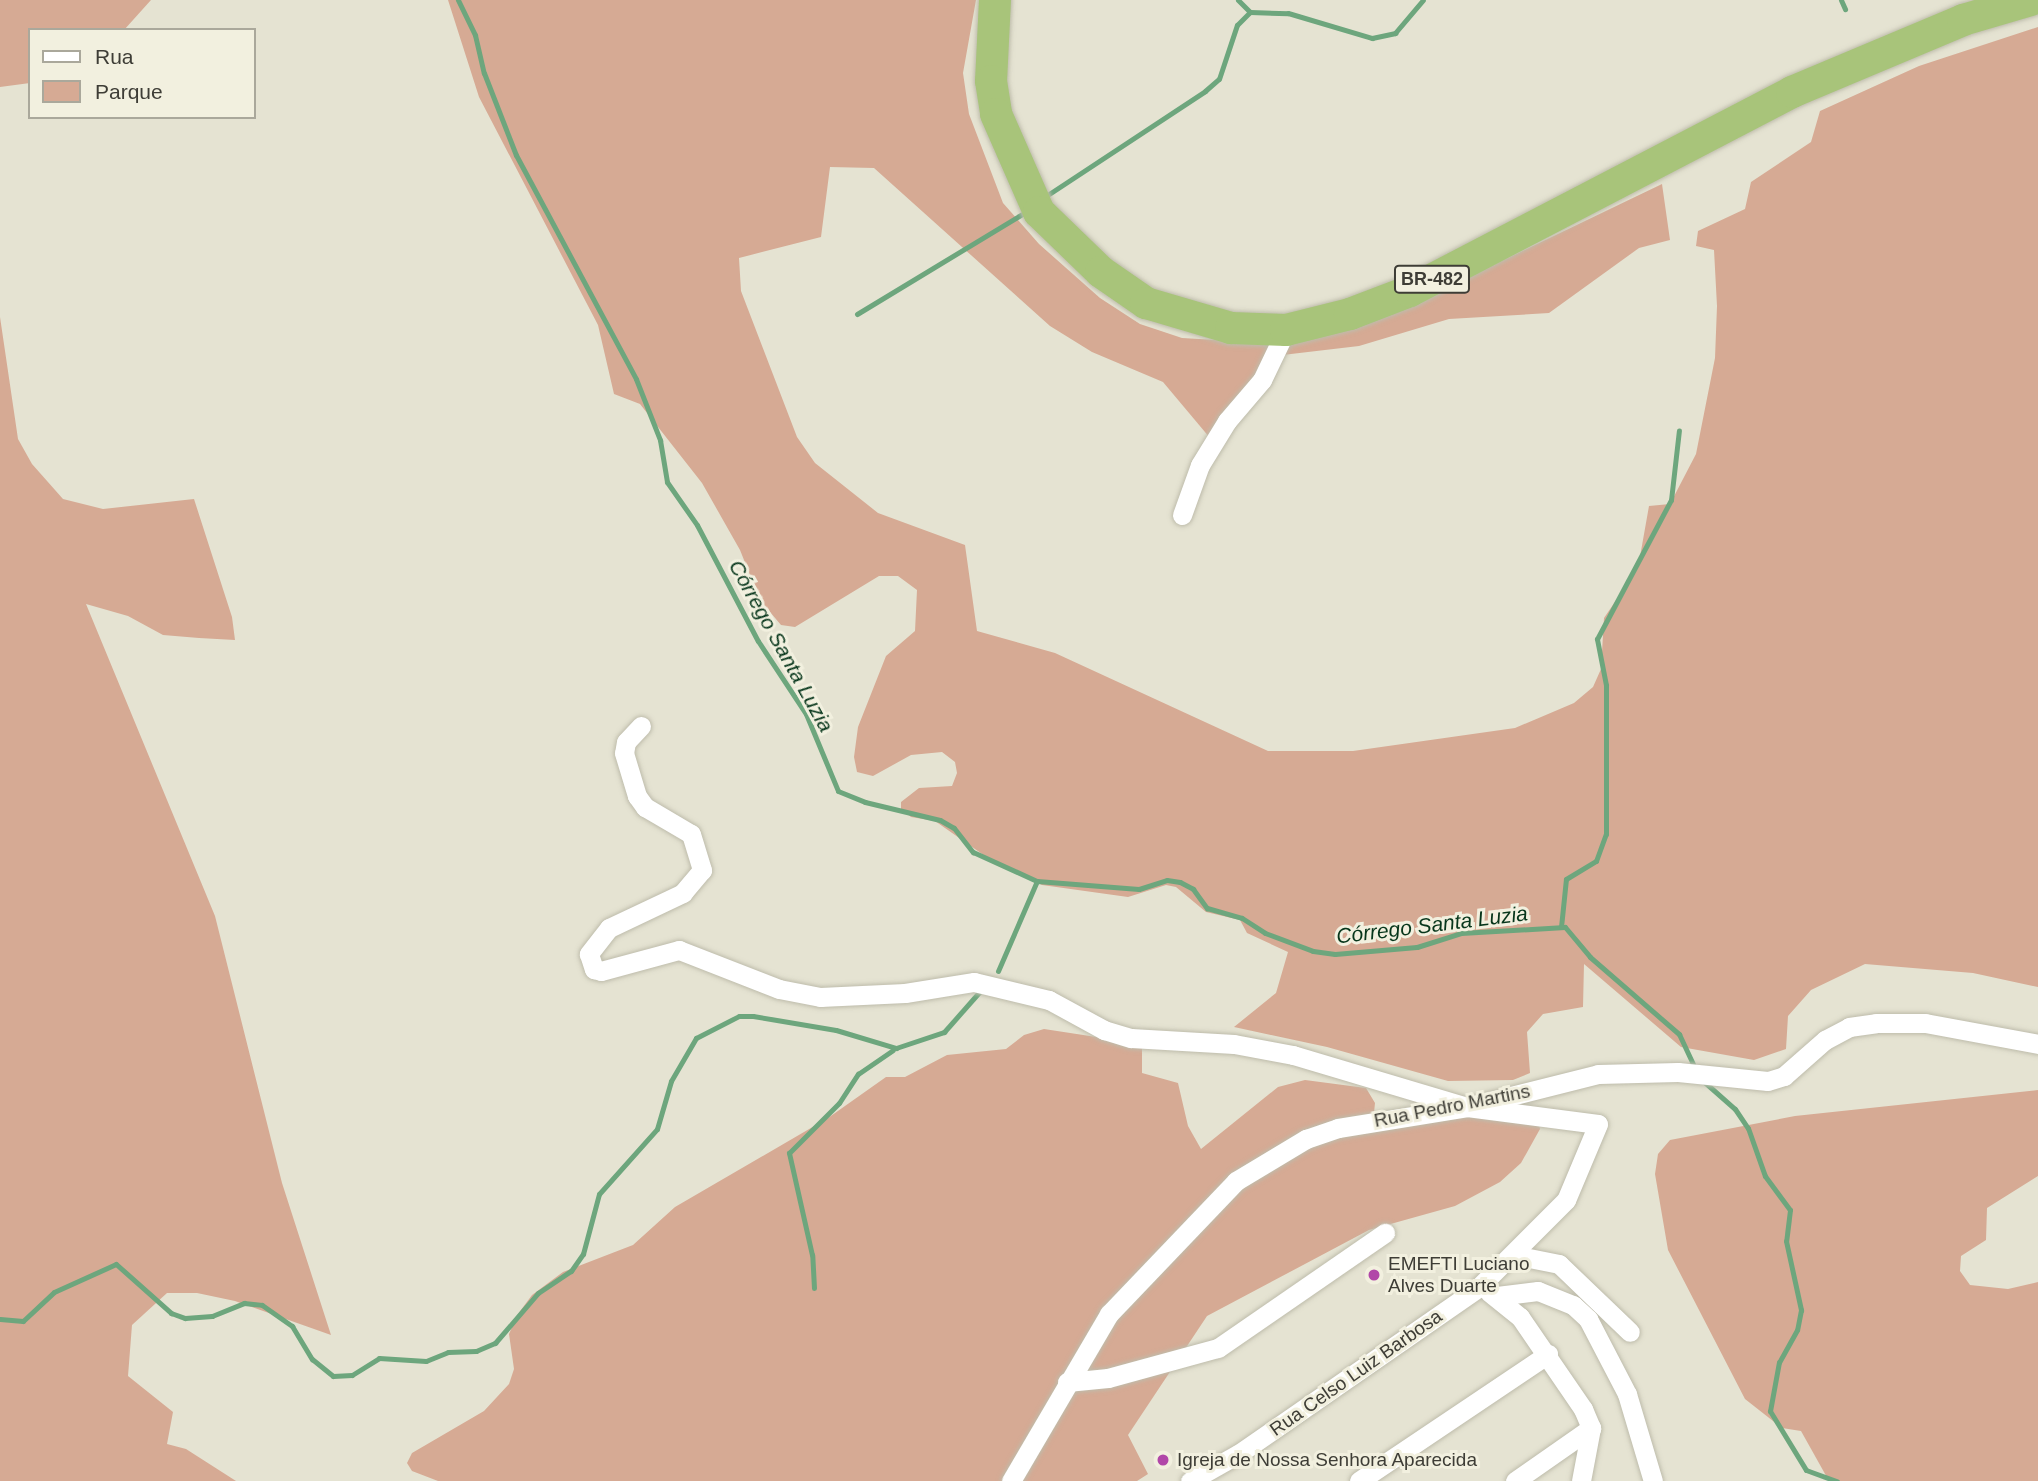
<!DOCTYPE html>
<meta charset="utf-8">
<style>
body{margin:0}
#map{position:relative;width:2038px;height:1481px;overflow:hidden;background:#e5e3d2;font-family:Arial,sans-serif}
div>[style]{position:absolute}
.green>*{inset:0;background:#d6aa94}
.stream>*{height:5px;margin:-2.5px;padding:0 2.5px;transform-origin:2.5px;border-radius:2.5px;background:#6da67d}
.roads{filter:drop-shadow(0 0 2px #bebcab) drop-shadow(0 0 2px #bebcab)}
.minor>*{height:19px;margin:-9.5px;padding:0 9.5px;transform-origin:9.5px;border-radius:9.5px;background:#fff}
.trunk>*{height:32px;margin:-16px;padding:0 16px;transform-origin:16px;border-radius:16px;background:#a8c47a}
.dots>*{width:19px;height:19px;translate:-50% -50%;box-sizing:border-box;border:4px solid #f2f0df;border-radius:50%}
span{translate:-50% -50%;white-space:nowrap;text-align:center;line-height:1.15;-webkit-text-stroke:6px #f2f0df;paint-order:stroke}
.shield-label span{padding:2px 5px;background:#f2f0df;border:2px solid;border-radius:5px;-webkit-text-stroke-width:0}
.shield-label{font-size:18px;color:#3e3d36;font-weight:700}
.street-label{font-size:19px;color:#3e3d36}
.poi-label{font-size:19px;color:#3e3d36}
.left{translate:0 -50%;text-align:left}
.water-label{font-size:21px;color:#07361b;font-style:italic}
.legend{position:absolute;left:28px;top:28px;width:228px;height:91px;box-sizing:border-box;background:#f2f0df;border:2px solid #aaa89b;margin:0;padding:9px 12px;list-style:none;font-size:21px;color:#3e3d36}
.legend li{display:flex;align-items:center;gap:14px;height:35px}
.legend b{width:35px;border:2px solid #aaa89b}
</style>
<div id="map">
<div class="green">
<i style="clip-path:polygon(0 0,151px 0,124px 30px,30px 30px,30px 83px,0 87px)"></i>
<i style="clip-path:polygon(448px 0,976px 0,963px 73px,969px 114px,1003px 203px,1039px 244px,1100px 298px,1140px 324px,1182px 338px,1233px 341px,1404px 308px,1662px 184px,1670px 240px,1639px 248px,1549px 313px,1449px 319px,1359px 346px,1274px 356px,1210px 438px,1163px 382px,1092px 352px,1050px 326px,874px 168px,830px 167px,821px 237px,739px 258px,741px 291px,797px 437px,815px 463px,878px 513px,965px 545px,977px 631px,1055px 653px,1268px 751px,1353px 751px,1515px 728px,1574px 703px,1593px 687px,1601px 669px,1604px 618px,1638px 568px,1649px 506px,1670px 504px,1696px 454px,1715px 358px,1717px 306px,1714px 250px,1696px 246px,1698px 231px,1745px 209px,1751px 182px,1811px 142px,1820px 111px,1919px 66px,2038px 27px,2038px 987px,1973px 973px,1865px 964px,1811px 990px,1788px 1016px,1786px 1049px,1754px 1060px,1681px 1047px,1584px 964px,1583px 1007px,1543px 1014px,1527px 1032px,1530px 1073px,1513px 1080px,1448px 1081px,1327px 1047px,1234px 1027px,1276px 993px,1288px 952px,1247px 933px,1240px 920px,1206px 912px,1176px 887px,1166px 885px,1128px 897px,1042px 885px,985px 856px,935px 821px,911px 817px,901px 809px,901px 802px,919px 788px,952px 786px,957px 773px,955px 762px,942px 752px,911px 755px,873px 776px,857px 772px,854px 757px,858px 727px,886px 656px,915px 631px,917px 590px,898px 576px,879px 576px,795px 627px,781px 625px,760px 600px,740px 550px,702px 483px,640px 404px,614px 394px,598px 325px,479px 97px)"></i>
<i style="clip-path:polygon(0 317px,18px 439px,32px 464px,63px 499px,103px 509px,194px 499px,232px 617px,235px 640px,199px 638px,163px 635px,128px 616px,86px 604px,215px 916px,282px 1183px,331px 1335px,235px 1301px,197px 1293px,167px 1293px,132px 1325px,128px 1376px,173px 1412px,167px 1444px,186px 1449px,236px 1481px,0 1481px)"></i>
<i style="clip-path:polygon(1044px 1029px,1142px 1044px,1142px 1073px,1178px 1083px,1188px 1126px,1201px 1149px,1278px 1087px,1305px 1080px,1366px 1088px,1375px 1103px,1374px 1113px,1536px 1114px,1540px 1129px,1521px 1163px,1500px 1182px,1455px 1206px,1369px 1230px,1207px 1316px,1128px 1435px,1148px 1474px,1137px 1481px,438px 1481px,412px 1471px,407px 1463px,412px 1453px,484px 1411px,509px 1384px,514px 1369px,509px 1334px,518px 1314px,532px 1295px,563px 1272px,633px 1245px,675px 1207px,828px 1118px,886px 1077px,905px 1077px,947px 1055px,1006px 1049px,1024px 1035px)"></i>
<i style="clip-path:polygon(2038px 1090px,2038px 1176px,1987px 1208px,1986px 1240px,1961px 1256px,1960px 1271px,1970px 1285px,2008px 1289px,2038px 1282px,2038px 1481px,1829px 1481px,1801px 1431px,1782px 1428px,1745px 1399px,1668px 1250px,1655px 1174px,1658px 1154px,1670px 1140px,1795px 1116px)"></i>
</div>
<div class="stream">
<i style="left:458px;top:0;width:39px;rotate:64deg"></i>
<i style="left:475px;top:35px;width:39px;rotate:77deg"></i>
<i style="left:484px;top:73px;width:88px;rotate:68.7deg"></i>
<i style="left:516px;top:155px;width:254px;rotate:61.8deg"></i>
<i style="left:636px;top:379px;width:66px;rotate:68.5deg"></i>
<i style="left:660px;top:440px;width:43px;rotate:80.5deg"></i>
<i style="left:667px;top:482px;width:52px;rotate:55.1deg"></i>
<i style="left:697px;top:525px;width:131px;rotate:62.3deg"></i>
<i style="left:758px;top:641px;width:87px;rotate:56.7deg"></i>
<i style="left:806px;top:714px;width:83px;rotate:67.4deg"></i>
<i style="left:838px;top:791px;width:29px;rotate:22deg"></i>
<i style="left:865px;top:802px;width:77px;rotate:13.5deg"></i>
<i style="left:940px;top:820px;width:16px;rotate:30deg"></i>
<i style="left:954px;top:828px;width:31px;rotate:52deg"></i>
<i style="left:973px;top:852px;width:70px;rotate:24.4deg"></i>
<i style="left:1037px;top:881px;width:102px;rotate:4.5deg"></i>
<i style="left:1139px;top:889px;width:29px;rotate:-18deg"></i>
<i style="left:1167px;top:880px;width:13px;rotate:9deg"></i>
<i style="left:1180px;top:882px;width:15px;rotate:28deg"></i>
<i style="left:1193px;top:889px;width:24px;rotate:54deg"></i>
<i style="left:1207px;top:908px;width:36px;rotate:16deg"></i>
<i style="left:1242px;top:918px;width:27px;rotate:33deg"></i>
<i style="left:1265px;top:933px;width:51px;rotate:20.6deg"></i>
<i style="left:1313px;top:951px;width:22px;rotate:8deg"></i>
<i style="left:1335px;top:954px;width:82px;rotate:-4.9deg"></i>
<i style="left:1417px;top:947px;width:46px;rotate:-17.7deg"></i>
<i style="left:1461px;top:933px;width:104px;rotate:-3.3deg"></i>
<i style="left:1565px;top:927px;width:39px;rotate:50deg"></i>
<i style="left:1590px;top:957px;width:118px;rotate:40.9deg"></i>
<i style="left:1679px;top:1034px;width:38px;rotate:65deg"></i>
<i style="left:1238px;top:0;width:17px;rotate:45deg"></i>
<i style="left:1841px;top:0;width:10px;rotate:66deg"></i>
<i style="left:1049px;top:194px;width:187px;rotate:-33.4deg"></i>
<i style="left:1205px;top:91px;width:18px;rotate:-41deg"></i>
<i style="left:1219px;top:79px;width:57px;rotate:-71.6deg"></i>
<i style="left:1237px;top:25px;width:18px;rotate:-45deg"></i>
<i style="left:1250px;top:12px;width:38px;rotate:2deg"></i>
<i style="left:1288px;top:13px;width:88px;rotate:16.6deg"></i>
<i style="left:1372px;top:38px;width:24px;rotate:-12deg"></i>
<i style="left:1395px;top:33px;width:43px;rotate:-49.7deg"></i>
<i style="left:857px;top:314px;width:193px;rotate:-31.2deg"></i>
<i style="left:1561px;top:927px;width:48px;rotate:-84.1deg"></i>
<i style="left:1566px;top:879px;width:35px;rotate:-31deg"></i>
<i style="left:1596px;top:861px;width:29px;rotate:-70deg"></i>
<i style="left:1606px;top:834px;width:149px;rotate:-90deg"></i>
<i style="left:1606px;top:685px;width:47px;rotate:-101.1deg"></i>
<i style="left:1597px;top:639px;width:157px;rotate:-62deg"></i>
<i style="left:1671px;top:500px;width:70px;rotate:-83.5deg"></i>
<i style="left:998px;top:971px;width:98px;rotate:-66.6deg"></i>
<i style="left:1701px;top:1079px;width:45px;rotate:41.4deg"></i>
<i style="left:1735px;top:1109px;width:23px;rotate:56deg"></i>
<i style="left:1748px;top:1128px;width:51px;rotate:70.5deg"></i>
<i style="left:1765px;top:1176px;width:42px;rotate:53.7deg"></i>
<i style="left:1790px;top:1210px;width:31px;rotate:97deg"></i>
<i style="left:1786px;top:1241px;width:71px;rotate:77.7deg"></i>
<i style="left:1801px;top:1310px;width:20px;rotate:101deg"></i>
<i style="left:1797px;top:1330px;width:37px;rotate:119deg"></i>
<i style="left:1779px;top:1362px;width:50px;rotate:100.4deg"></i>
<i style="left:1770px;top:1411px;width:69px;rotate:58.6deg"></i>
<i style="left:1806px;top:1470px;width:33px;rotate:20deg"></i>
<i style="left:814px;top:1288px;width:33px;rotate:-93deg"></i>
<i style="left:812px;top:1255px;width:105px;rotate:-102.7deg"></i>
<i style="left:789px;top:1153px;width:71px;rotate:-45deg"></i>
<i style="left:839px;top:1103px;width:35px;rotate:-57deg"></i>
<i style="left:858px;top:1074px;width:42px;rotate:-34.4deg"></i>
<i style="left:0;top:1319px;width:23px;rotate:5deg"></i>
<i style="left:23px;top:1321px;width:42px;rotate:-43.1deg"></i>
<i style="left:54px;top:1292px;width:68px;rotate:-24.3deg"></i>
<i style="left:116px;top:1264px;width:74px;rotate:41.7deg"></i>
<i style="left:171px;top:1313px;width:15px;rotate:20deg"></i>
<i style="left:185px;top:1318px;width:27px;rotate:-4deg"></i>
<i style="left:212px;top:1316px;width:35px;rotate:-22deg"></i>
<i style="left:244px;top:1303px;width:18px;rotate:6deg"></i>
<i style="left:262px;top:1305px;width:37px;rotate:35deg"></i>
<i style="left:292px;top:1326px;width:39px;rotate:59deg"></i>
<i style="left:312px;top:1359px;width:27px;rotate:39deg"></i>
<i style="left:333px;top:1376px;width:19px;rotate:-3deg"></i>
<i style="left:352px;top:1375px;width:32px;rotate:-32deg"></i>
<i style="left:379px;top:1358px;width:47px;rotate:3.7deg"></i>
<i style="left:426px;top:1361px;width:24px;rotate:-22deg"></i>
<i style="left:448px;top:1352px;width:28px;rotate:-2deg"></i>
<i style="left:476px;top:1351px;width:21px;rotate:-23deg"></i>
<i style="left:495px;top:1343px;width:66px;rotate:-49.3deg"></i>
<i style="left:538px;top:1293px;width:40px;rotate:-34deg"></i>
<i style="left:571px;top:1271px;width:21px;rotate:-55deg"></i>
<i style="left:583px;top:1254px;width:62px;rotate:-75.1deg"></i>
<i style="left:599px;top:1194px;width:87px;rotate:-48.3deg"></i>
<i style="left:657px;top:1129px;width:50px;rotate:-73.7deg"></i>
<i style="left:671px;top:1081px;width:50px;rotate:-59.8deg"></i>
<i style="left:696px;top:1038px;width:48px;rotate:-27.1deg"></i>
<i style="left:739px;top:1016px;width:14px"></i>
<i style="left:753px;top:1016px;width:84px;rotate:9.6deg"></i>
<i style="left:836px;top:1030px;width:63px;rotate:16.7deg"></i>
<i style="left:896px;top:1048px;width:51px;rotate:-18.4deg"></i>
<i style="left:944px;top:1032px;width:56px;rotate:-48.6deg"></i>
</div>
<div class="roads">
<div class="minor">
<i style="left:1182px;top:515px;width:53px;rotate:-70.2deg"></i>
<i style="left:1200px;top:465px;width:52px;rotate:-58.5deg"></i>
<i style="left:1227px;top:421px;width:54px;rotate:-49.5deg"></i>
<i style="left:1262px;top:380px;width:55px;rotate:-64.4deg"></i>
<i style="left:641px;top:726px;width:22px;rotate:133deg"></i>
<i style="left:626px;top:742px;width:11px;rotate:100deg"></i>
<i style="left:624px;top:753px;width:45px;rotate:73.2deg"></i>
<i style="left:637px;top:796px;width:14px;rotate:54deg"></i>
<i style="left:645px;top:807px;width:53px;rotate:30.4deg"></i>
<i style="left:691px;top:834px;width:38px;rotate:73deg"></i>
<i style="left:702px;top:870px;width:30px;rotate:130deg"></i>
<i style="left:683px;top:893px;width:82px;rotate:154.7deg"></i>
<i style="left:609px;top:928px;width:33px;rotate:128deg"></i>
<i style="left:589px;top:954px;width:16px;rotate:72deg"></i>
<i style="left:594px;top:969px;width:7px;rotate:16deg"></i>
<i style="left:601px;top:971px;width:81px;rotate:-15.1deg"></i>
<i style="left:679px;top:950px;width:107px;rotate:21.3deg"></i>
<i style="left:779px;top:989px;width:42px;rotate:11deg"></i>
<i style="left:820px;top:997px;width:85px;rotate:-2.7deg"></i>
<i style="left:905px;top:993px;width:70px;rotate:-9.1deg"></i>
<i style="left:974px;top:982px;width:77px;rotate:13.5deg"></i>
<i style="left:1049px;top:1000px;width:63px;rotate:28.6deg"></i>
<i style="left:1104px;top:1030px;width:28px;rotate:17deg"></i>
<i style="left:1131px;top:1038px;width:103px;rotate:3.3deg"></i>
<i style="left:1234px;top:1044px;width:60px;rotate:10.6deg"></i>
<i style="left:1293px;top:1055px;width:182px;rotate:16.6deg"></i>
<i style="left:1467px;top:1107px;width:132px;rotate:7.4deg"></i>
<i style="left:1598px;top:1124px;width:82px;rotate:112.8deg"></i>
<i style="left:1566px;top:1200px;width:124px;rotate:135deg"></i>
<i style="left:1478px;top:1288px;width:292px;rotate:145.3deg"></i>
<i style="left:1238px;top:1454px;width:55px;rotate:150.6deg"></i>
<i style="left:1514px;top:1255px;width:46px;rotate:11.3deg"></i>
<i style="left:1559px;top:1264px;width:98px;rotate:43.8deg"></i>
<i style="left:1489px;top:1292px;width:40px;rotate:39deg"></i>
<i style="left:1520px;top:1317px;width:112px;rotate:55.6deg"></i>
<i style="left:1583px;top:1409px;width:21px;rotate:67deg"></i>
<i style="left:1591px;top:1428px;width:54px;rotate:100.7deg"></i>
<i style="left:1497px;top:1296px;width:41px;rotate:-7deg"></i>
<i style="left:1538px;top:1291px;width:38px;rotate:22deg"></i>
<i style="left:1573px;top:1305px;width:21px;rotate:43deg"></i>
<i style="left:1588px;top:1319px;width:85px;rotate:62.5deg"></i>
<i style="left:1627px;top:1394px;width:91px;rotate:73.4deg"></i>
<i style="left:1067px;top:1382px;width:41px;rotate:-5.6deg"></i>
<i style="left:1108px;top:1378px;width:114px;rotate:-15.3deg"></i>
<i style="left:1218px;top:1348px;width:203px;rotate:-34.6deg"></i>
<i style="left:1011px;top:1481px;width:194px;rotate:-59.6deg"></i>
<i style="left:1109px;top:1314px;width:184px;rotate:-46.3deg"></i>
<i style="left:1236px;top:1181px;width:82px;rotate:-31deg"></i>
<i style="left:1306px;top:1139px;width:34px;rotate:-19deg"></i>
<i style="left:1338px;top:1128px;width:131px;rotate:-9.2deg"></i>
<i style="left:1467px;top:1107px;width:135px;rotate:-14.1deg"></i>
<i style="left:1598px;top:1074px;width:80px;rotate:-1.4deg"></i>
<i style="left:1678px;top:1072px;width:90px;rotate:5.7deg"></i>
<i style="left:1768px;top:1081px;width:17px;rotate:-17deg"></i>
<i style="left:1784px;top:1076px;width:55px;rotate:-41.3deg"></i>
<i style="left:1825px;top:1040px;width:27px;rotate:-28deg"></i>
<i style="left:1849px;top:1027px;width:27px;rotate:-8deg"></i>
<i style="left:1876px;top:1023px;width:49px"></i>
<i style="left:1925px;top:1023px;width:115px;rotate:10.5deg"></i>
<i style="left:1359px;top:1481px;width:228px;rotate:-33.9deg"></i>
<i style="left:1515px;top:1481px;width:93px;rotate:-34.9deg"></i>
</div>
<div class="trunk">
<i style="left:995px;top:0;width:81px;rotate:92.8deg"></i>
<i style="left:991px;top:81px;width:33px;rotate:81deg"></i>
<i style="left:996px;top:114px;width:107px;rotate:66.3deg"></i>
<i style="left:1039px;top:212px;width:86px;rotate:44.1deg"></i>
<i style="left:1101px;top:272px;width:55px;rotate:34.6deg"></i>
<i style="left:1146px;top:303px;width:89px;rotate:16.4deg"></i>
<i style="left:1231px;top:328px;width:55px;rotate:2.1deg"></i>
<i style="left:1286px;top:330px;width:66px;rotate:-14deg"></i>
<i style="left:1350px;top:314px;width:64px;rotate:-21deg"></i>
<i style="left:1410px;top:291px;width:431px;rotate:-27.5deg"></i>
<i style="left:1792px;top:92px;width:186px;rotate:-22.8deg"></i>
<i style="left:1963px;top:20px;width:71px;rotate:-16.4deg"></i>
</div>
</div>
<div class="dots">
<i style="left:1374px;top:1275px;background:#b147a8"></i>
<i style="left:1163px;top:1460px;background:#b147a8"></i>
</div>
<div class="shield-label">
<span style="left:1432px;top:279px">BR-482</span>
</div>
<div class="street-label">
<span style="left:1452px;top:1106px;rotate:-11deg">Rua Pedro Martins</span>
<span style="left:1356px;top:1373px;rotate:-35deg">Rua Celso Luiz Barbosa</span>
</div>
<div class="poi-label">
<span class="left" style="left:1388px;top:1275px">EMEFTI Luciano<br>Alves Duarte</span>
<span class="left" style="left:1177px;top:1460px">Igreja de Nossa Senhora Aparecida</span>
</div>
<div class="water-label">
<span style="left:781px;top:646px;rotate:61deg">Córrego Santa Luzia</span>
<span style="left:1432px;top:925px;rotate:-7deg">Córrego Santa Luzia</span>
</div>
<ul class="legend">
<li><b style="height:9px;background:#fff"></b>Rua</li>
<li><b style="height:19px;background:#d6aa94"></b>Parque</li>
</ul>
</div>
